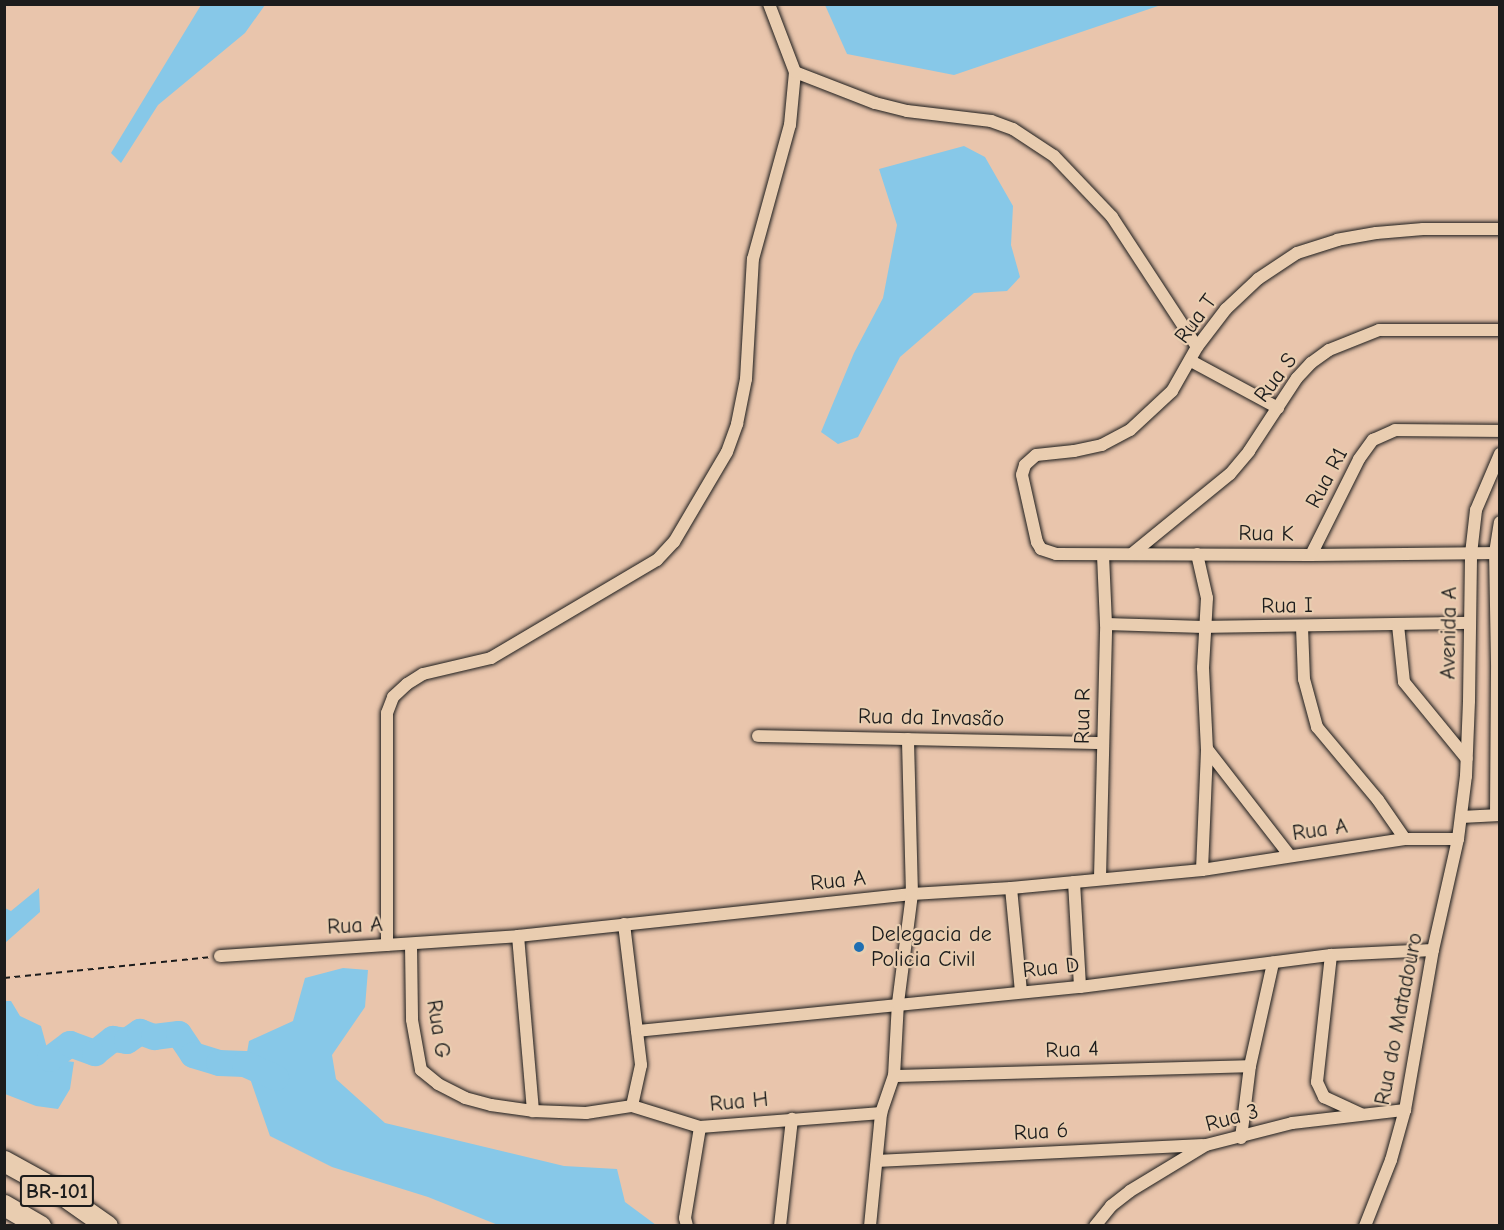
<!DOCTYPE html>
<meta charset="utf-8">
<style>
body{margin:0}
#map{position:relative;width:1504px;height:1230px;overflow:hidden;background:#e9c5ac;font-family:"Comic Neue",sans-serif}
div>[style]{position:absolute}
.water>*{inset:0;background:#87c8e8}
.river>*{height:26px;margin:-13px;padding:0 13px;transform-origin:13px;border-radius:13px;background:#87c8e8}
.path>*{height:2px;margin-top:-1px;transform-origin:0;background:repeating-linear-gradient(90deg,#1c1c1c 0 6px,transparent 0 10.5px)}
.roads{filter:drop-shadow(0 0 2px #1c1c1c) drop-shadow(0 0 2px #1c1c1c)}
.minor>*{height:12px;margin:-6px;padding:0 6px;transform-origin:6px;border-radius:6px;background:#e9cdb0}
.trunk>*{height:21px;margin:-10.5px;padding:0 10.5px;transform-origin:10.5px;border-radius:10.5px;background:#e9cdb0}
.dots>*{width:16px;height:16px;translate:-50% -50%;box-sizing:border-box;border:3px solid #e9cdb0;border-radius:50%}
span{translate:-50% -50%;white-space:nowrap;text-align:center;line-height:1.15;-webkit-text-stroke:4.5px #e9cdb0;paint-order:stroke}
.shield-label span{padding:2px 4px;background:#e9cdb0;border:2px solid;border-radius:4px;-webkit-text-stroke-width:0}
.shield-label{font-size:21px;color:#1c1c1c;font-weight:700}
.street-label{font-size:22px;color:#1c1c1c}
.poi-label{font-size:22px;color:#1c1c1c}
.left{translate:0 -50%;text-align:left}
.frame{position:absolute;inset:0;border:6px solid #1c1c1c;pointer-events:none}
</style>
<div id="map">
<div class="water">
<i style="clip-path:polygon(201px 5px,265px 5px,245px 33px,158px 105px,121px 163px,111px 153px)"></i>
<i style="clip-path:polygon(825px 5px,1161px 5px,954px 75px,847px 54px)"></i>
<i style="clip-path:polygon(964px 146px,985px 157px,1013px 206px,1011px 245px,1020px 277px,1007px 291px,974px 293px,900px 357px,858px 437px,838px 444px,821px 432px,854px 353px,883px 298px,897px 225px,879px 169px)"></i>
<i style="clip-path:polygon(39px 888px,40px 912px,5px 943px,5px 908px,11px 911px)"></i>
<i style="clip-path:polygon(343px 968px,368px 970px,365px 1007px,332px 1055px,336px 1079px,385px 1123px,564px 1166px,617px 1169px,625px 1202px,656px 1225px,498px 1225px,428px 1197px,332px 1167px,270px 1136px,245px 1064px,249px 1041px,293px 1021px,305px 978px)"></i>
<i style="clip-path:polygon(4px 1001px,11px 1001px,20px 1016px,41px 1026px,50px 1059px,74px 1062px,70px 1089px,58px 1109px,36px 1106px,5px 1094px)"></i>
</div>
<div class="river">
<i style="left:50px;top:1059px;width:25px;rotate:-37deg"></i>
<i style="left:70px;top:1044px;width:27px;rotate:20deg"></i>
<i style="left:95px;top:1053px;width:23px;rotate:-38deg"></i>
<i style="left:113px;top:1039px;width:14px;rotate:8deg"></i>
<i style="left:127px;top:1041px;width:16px;rotate:-35deg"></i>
<i style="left:140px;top:1032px;width:15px;rotate:20deg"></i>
<i style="left:154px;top:1037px;width:25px;rotate:-7deg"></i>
<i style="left:179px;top:1034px;width:25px;rotate:56deg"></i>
<i style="left:193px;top:1055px;width:27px;rotate:17deg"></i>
<i style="left:219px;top:1063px;width:26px;rotate:2deg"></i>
<i style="left:245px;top:1064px;width:34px;rotate:24deg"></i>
</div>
<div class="path">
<i style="left:4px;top:978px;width:206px;rotate:-5.8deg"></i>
</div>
<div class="roads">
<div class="minor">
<i style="left:795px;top:72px;width:86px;rotate:21.2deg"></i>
<i style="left:875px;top:103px;width:33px;rotate:14deg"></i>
<i style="left:907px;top:111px;width:85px;rotate:6.8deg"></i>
<i style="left:991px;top:121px;width:23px;rotate:20deg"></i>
<i style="left:1013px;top:129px;width:49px;rotate:33.4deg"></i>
<i style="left:1054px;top:156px;width:84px;rotate:46.4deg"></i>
<i style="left:1112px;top:217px;width:155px;rotate:56.8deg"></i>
<i style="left:1500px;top:229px;width:77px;rotate:180deg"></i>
<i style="left:1423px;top:229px;width:47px;rotate:175.1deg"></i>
<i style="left:1376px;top:233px;width:39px;rotate:170deg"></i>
<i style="left:1338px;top:240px;width:43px;rotate:162.4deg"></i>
<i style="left:1297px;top:253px;width:47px;rotate:146.3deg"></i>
<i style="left:1258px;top:279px;width:44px;rotate:136.8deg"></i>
<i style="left:1226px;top:309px;width:48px;rotate:127.3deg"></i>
<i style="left:1197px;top:347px;width:51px;rotate:119.6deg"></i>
<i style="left:1172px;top:391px;width:57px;rotate:137.1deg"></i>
<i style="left:1130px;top:430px;width:32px;rotate:152deg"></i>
<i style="left:1102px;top:445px;width:29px;rotate:168deg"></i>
<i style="left:1074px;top:451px;width:38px;rotate:174deg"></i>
<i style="left:1036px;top:455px;width:15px;rotate:138deg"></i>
<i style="left:1025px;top:465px;width:10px;rotate:107deg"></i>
<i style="left:1022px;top:475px;width:69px;rotate:77.4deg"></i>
<i style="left:1037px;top:542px;width:8px;rotate:60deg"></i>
<i style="left:1041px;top:549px;width:16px;rotate:18deg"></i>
<i style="left:1056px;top:554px;width:255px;rotate:0.2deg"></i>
<i style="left:1311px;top:555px;width:189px;rotate:-0.6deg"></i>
<i style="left:1191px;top:361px;width:99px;rotate:28.4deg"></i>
<i style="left:1133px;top:553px;width:125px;rotate:-39.2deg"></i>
<i style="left:1230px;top:474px;width:30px;rotate:-50deg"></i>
<i style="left:1249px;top:451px;width:87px;rotate:-56.7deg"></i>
<i style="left:1297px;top:378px;width:21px;rotate:-47deg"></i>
<i style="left:1311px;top:363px;width:22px;rotate:-36deg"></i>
<i style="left:1329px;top:350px;width:54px;rotate:-21.8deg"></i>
<i style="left:1379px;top:330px;width:121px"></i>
<i style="left:1197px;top:554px;width:45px;rotate:77.2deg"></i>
<i style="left:1207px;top:598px;width:70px;rotate:93.3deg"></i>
<i style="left:1203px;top:668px;width:81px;rotate:87.2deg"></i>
<i style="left:1207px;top:749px;width:135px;rotate:52.2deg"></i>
<i style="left:1311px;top:555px;width:107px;rotate:-63.4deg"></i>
<i style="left:1359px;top:459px;width:24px;rotate:-54deg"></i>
<i style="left:1373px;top:440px;width:24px;rotate:-24deg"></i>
<i style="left:1395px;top:430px;width:105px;rotate:0.5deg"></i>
<i style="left:1106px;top:624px;width:98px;rotate:1.8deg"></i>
<i style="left:1204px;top:627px;width:265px;rotate:-0.9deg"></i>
<i style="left:1398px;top:625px;width:57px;rotate:84deg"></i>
<i style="left:1404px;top:682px;width:99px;rotate:50.7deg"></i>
<i style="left:1302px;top:627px;width:52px;rotate:87.8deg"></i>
<i style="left:1304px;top:679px;width:50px;rotate:74.8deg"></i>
<i style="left:1317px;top:727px;width:95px;rotate:50.1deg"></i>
<i style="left:1378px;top:800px;width:47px;rotate:55.3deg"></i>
<i style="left:758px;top:736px;width:345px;rotate:1.2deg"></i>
<i style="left:1496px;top:815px;width:152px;rotate:-89.6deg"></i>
<i style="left:1497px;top:663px;width:110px;rotate:-91deg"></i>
<i style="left:1495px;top:553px;width:31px;rotate:-81deg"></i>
<i style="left:1461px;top:817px;width:39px;rotate:-3deg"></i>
<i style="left:1202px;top:870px;width:121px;rotate:-87.6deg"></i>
<i style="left:1100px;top:878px;width:254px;rotate:-88.6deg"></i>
<i style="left:1106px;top:624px;width:69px;rotate:-92.5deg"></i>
<i style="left:1074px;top:882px;width:105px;rotate:86.7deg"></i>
<i style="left:1011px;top:888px;width:104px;rotate:84.5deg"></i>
<i style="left:624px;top:924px;width:142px;rotate:83.1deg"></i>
<i style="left:641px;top:1065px;width:42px;rotate:102.4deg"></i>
<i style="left:518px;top:936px;width:176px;rotate:85.1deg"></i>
<i style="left:387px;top:945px;width:232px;rotate:-90deg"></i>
<i style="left:387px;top:713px;width:17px;rotate:-69deg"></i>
<i style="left:393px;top:697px;width:19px;rotate:-43deg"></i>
<i style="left:407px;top:684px;width:19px;rotate:-32deg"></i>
<i style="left:423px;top:674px;width:70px;rotate:-13.2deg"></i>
<i style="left:491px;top:658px;width:193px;rotate:-30.6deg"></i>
<i style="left:657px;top:560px;width:25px;rotate:-47deg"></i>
<i style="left:674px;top:542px;width:104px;rotate:-59.5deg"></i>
<i style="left:727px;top:452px;width:30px;rotate:-70deg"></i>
<i style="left:737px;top:424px;width:46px;rotate:-78.7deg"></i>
<i style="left:746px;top:379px;width:120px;rotate:-86.7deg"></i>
<i style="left:753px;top:259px;width:139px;rotate:-74.6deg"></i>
<i style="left:790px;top:125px;width:53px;rotate:-84.6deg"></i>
<i style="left:795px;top:72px;width:73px;rotate:-110.9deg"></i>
<i style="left:411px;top:945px;width:75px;rotate:89.2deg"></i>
<i style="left:412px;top:1020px;width:51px;rotate:79.8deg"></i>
<i style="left:421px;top:1070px;width:22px;rotate:39deg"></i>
<i style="left:438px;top:1084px;width:30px;rotate:27deg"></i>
<i style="left:465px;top:1098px;width:27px;rotate:15deg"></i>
<i style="left:491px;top:1105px;width:42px;rotate:8.1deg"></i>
<i style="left:533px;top:1111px;width:53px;rotate:2.2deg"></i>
<i style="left:586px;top:1113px;width:47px;rotate:-8.7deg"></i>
<i style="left:632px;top:1106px;width:71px;rotate:17.2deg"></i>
<i style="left:700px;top:1127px;width:182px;rotate:-4.4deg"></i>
<i style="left:1331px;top:955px;width:128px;rotate:96.3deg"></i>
<i style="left:1317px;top:1082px;width:17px;rotate:65deg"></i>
<i style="left:1324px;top:1097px;width:41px;rotate:24.7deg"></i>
<i style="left:220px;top:956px;width:299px;rotate:-3.8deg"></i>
<i style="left:518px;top:936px;width:396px;rotate:-6.1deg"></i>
<i style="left:912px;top:894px;width:99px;rotate:-3.5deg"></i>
<i style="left:1011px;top:888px;width:192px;rotate:-5.4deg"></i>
<i style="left:1202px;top:870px;width:205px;rotate:-8.7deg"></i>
<i style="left:1405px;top:839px;width:53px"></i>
<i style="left:637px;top:1031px;width:445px;rotate:-5.7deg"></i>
<i style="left:1080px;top:987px;width:253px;rotate:-7.3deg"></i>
<i style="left:1331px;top:955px;width:102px;rotate:-2.8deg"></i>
<i style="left:894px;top:1076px;width:356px;rotate:-1.6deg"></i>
<i style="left:1241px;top:1138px;width:73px;rotate:-82.9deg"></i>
<i style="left:1250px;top:1066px;width:106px;rotate:-77.4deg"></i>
<i style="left:877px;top:1161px;width:326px;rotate:-2.8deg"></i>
<i style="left:687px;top:1226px;width:8px;rotate:-104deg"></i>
<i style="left:685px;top:1218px;width:92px;rotate:-80.6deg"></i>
<i style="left:780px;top:1226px;width:108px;rotate:-83.6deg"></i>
<i style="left:870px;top:1226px;width:114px;rotate:-84.4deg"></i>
<i style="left:881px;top:1113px;width:39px;rotate:-71deg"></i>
<i style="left:894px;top:1076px;width:73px;rotate:-86.9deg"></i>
<i style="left:898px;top:1003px;width:110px;rotate:-82.7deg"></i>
<i style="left:912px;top:894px;width:155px;rotate:-91.5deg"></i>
<i style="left:1095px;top:1226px;width:26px;rotate:-51deg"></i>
<i style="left:1111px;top:1206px;width:24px;rotate:-38deg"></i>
<i style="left:1130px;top:1191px;width:89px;rotate:-31.2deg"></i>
<i style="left:1206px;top:1145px;width:89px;rotate:-14.3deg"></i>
<i style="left:1292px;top:1123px;width:114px;rotate:-6.6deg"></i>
<i style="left:1365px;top:1226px;width:71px;rotate:-68.5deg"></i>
<i style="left:1391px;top:1160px;width:52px;rotate:-74.4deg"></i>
<i style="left:1405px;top:1110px;width:162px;rotate:-80.1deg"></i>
<i style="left:1433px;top:950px;width:114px;rotate:-77.3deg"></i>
<i style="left:1458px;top:839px;width:64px;rotate:-82.8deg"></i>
<i style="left:1466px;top:776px;width:75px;rotate:-87.7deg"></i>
<i style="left:1469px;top:701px;width:147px;rotate:-89.2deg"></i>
<i style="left:1471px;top:554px;width:44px;rotate:-83.5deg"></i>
<i style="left:1476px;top:510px;width:61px;rotate:-66.8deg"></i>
</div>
<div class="trunk">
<i style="left:4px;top:1161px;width:56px;rotate:28.9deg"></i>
<i style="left:53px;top:1188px;width:66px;rotate:35.1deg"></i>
<i style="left:4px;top:1205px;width:42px;rotate:30.3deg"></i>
</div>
</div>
<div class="dots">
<i style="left:859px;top:947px;background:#1f6fb2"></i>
</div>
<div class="shield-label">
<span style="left:57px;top:1191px">BR-101</span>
</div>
<div class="street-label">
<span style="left:1196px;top:319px;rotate:-54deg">Rua T</span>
<span style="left:1276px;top:378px;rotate:-53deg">Rua S</span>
<span style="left:1327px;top:478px;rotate:-62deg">Rua R1</span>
<span style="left:1266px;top:534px;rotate:1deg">Rua K</span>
<span style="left:1287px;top:606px;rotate:-1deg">Rua I</span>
<span style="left:1449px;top:633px;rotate:-89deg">Avenida A</span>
<span style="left:1083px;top:716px;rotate:-89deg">Rua R</span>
<span style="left:931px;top:718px;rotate:1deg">Rua da Invasão</span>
<span style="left:1320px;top:830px;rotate:-8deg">Rua A</span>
<span style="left:838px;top:881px;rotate:-6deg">Rua A</span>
<span style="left:355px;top:926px;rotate:-3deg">Rua A</span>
<span style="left:1051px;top:968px;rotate:-6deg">Rua D</span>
<span style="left:1399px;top:1019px;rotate:-79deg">Rua do Matadouro</span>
<span style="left:438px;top:1029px;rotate:81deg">Rua G</span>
<span style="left:1072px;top:1050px;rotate:-2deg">Rua 4</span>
<span style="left:739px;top:1102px;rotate:-5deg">Rua H</span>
<span style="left:1232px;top:1118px;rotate:-15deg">Rua 3</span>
<span style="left:1041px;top:1132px;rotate:-3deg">Rua 6</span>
</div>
<div class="poi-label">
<span class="left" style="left:871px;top:947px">Delegacia de<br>Policia Civil</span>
</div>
<div class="frame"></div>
</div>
